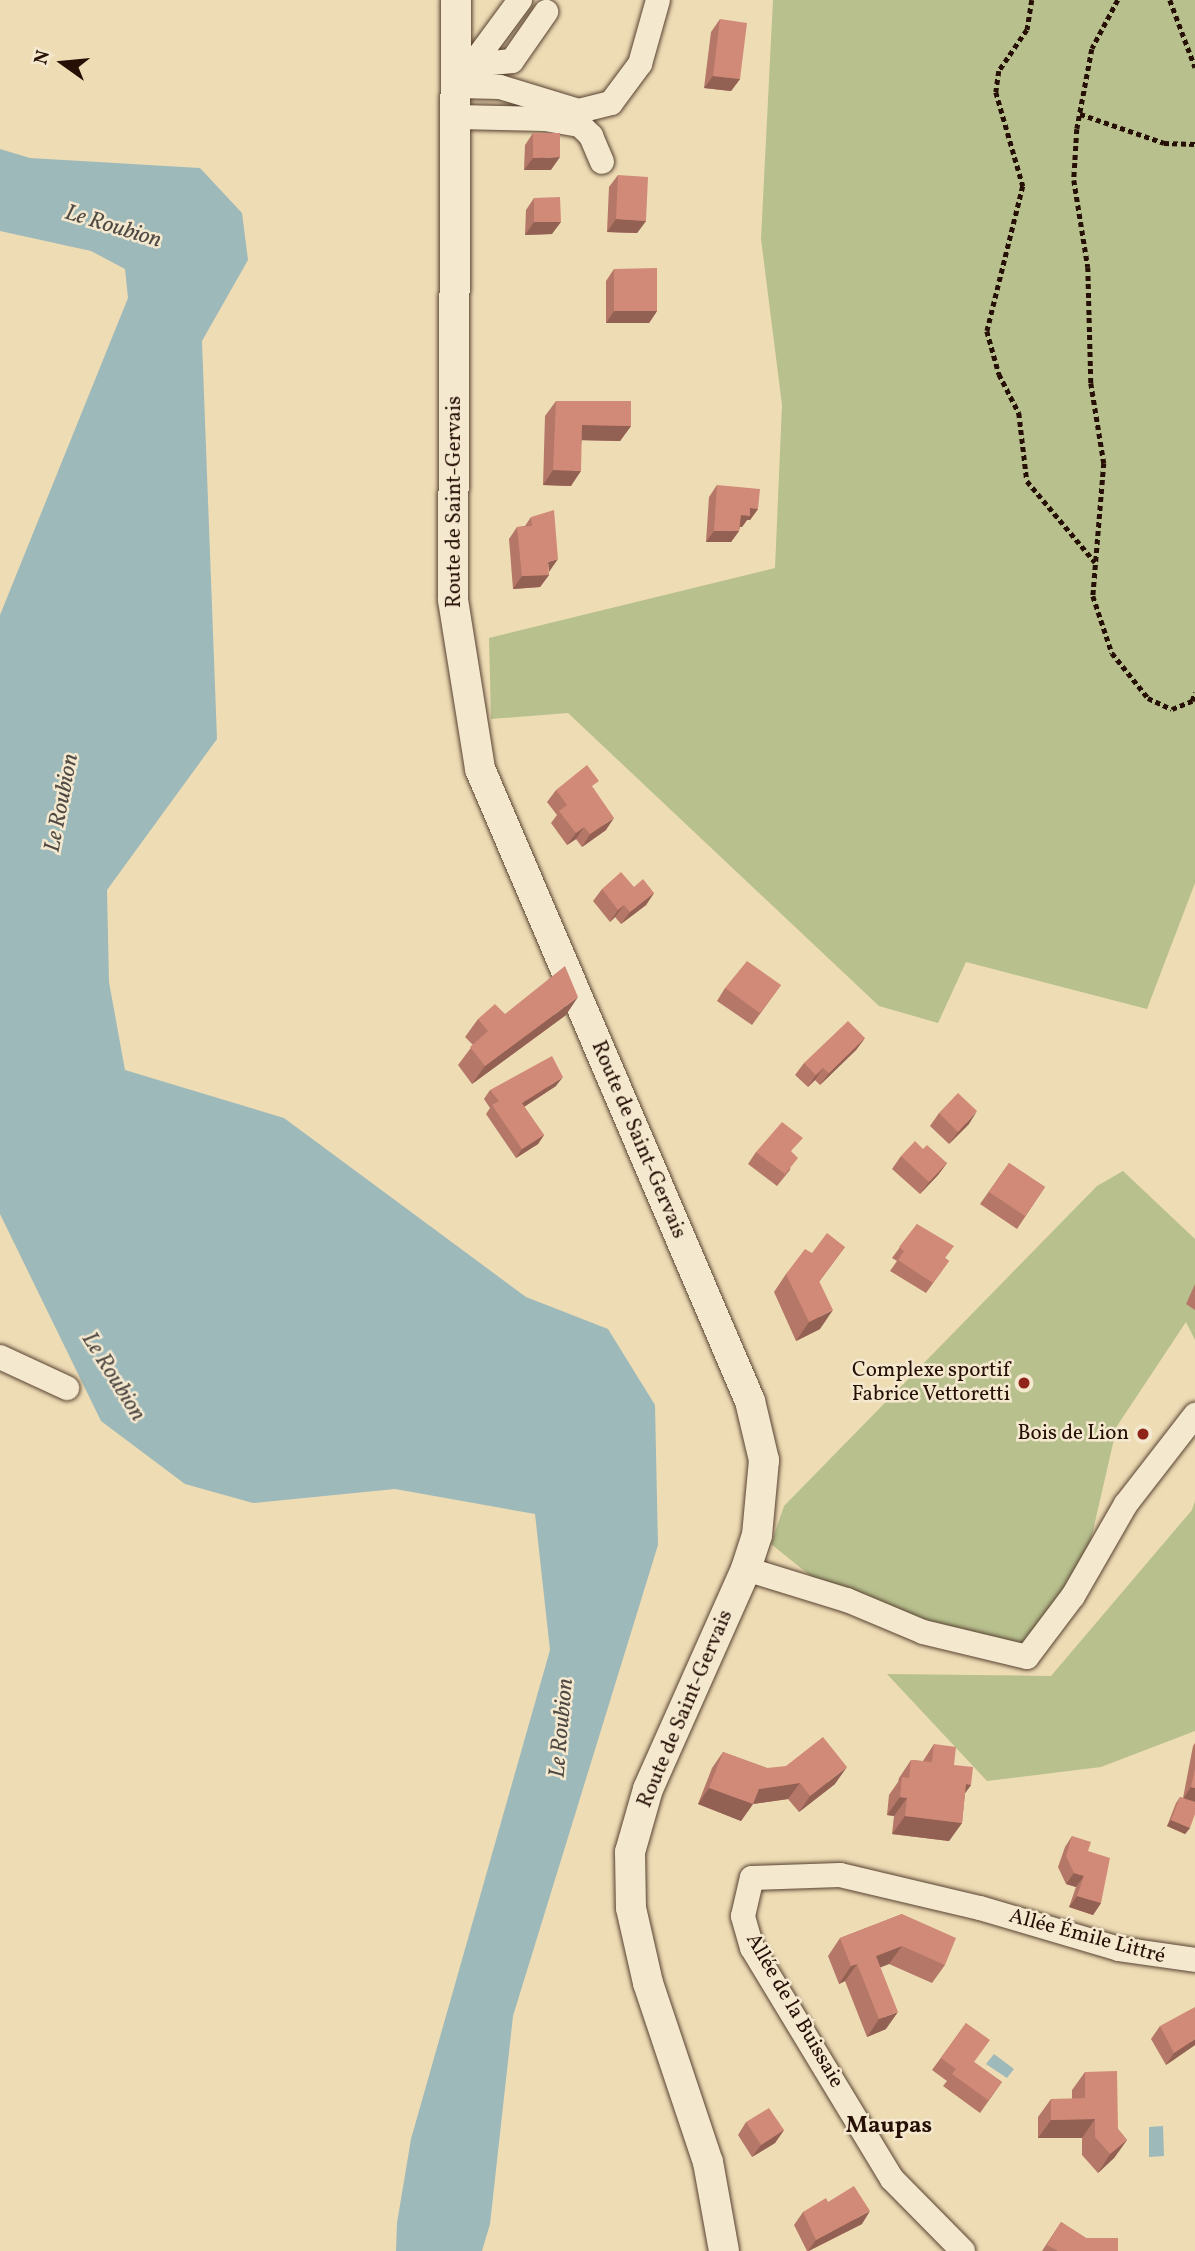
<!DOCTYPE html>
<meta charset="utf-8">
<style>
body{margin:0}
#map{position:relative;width:1195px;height:2251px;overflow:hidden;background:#eedcb5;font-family:Vollkorn,serif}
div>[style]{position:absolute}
.green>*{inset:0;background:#b8c08e}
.water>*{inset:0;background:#9eb9b9}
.path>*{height:4.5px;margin-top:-2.25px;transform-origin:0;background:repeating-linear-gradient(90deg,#260f05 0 5px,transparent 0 8.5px)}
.roads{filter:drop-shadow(0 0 2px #584231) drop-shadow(0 0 2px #584231)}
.minor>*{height:24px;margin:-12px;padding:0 12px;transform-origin:12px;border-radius:12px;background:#f4e8cf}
.tertiary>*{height:30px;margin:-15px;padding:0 15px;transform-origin:15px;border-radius:15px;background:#f4e8cf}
.wall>*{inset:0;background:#b57767}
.shaded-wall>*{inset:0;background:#936154}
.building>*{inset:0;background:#d28a78}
.dots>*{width:19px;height:19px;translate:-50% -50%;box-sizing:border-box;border:4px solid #f4e8cf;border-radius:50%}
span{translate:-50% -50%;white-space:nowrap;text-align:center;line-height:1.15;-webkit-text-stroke:5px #f4e8cf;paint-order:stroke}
.street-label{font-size:21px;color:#260f05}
.poi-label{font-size:21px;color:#260f05}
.right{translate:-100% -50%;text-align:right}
.water-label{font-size:23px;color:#504a44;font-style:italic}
.neighbourhood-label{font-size:23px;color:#260f05;font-weight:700}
.north{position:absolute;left:28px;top:28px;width:70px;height:70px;-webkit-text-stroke:5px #f4e8cf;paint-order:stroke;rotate:285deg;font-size:19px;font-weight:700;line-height:28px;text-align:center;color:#260f05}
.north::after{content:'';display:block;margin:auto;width:24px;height:32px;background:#260f05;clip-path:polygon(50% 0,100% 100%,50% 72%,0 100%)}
</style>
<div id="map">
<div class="green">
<i style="clip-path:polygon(773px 0,1195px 0,1195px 883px,1147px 1009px,966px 962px,938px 1023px,879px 1006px,568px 713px,491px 719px,489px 638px,775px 568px,782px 405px,761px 239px)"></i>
<i style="clip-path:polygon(1123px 1171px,1195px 1239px,1195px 1340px,1186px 1322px,1117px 1426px,1081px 1583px,1030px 1645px,987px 1645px,833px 1594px,771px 1544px,784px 1506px,1097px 1186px)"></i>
<i style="clip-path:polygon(1195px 1501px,1195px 1731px,1101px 1767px,987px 1781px,887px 1674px,1051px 1676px,1192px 1510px)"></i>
</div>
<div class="water">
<i style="clip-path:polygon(0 149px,30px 158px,200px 168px,242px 213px,248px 260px,202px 341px,217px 739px,107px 890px,109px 982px,125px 1070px,284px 1118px,526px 1297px,608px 1329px,655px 1405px,658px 1545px,513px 2016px,490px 2224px,482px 2251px,396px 2251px,397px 2223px,411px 2139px,550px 1650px,535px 1514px,395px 1489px,253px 1503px,185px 1484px,101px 1421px,0 1214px,0 615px,128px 298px,125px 269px,91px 251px,0 231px)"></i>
<i style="clip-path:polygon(994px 2054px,1014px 2069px,1007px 2078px,986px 2064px)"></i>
<i style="clip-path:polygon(1163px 2126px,1164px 2156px,1149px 2157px,1149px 2127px)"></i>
</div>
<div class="path">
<i style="left:1032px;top:0;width:30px;rotate:99deg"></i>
<i style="left:1027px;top:30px;width:50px;rotate:124.3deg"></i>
<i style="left:999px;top:71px;width:21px;rotate:98deg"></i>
<i style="left:996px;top:92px;width:98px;rotate:74deg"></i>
<i style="left:1023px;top:186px;width:149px;rotate:103.9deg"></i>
<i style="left:987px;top:331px;width:45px;rotate:74.4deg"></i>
<i style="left:999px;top:374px;width:44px;rotate:62.9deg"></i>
<i style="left:1019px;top:413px;width:68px;rotate:83.3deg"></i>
<i style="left:1027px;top:481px;width:106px;rotate:50deg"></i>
<i style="left:1118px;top:0;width:55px;rotate:118deg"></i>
<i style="left:1092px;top:49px;width:81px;rotate:100.6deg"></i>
<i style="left:1077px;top:129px;width:51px;rotate:93.4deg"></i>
<i style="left:1074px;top:180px;width:88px;rotate:80.9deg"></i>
<i style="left:1088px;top:267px;width:116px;rotate:88.5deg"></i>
<i style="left:1091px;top:383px;width:81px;rotate:80.8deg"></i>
<i style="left:1104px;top:463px;width:133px;rotate:94.7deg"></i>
<i style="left:1093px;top:596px;width:60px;rotate:71.6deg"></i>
<i style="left:1112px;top:653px;width:58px;rotate:51.3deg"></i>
<i style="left:1148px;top:698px;width:26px;rotate:25deg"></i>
<i style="left:1172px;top:709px;width:22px;rotate:-22deg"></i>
<i style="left:1192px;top:701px;width:9px;rotate:-72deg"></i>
<i style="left:1170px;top:0;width:72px;rotate:69.5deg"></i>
<i style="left:1080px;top:114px;width:89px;rotate:19deg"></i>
<i style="left:1164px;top:143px;width:31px;rotate:2deg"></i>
</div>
<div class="roads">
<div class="minor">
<i style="left:472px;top:65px;width:40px;rotate:-5.7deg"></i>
<i style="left:512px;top:61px;width:60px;rotate:-55.2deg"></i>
<i style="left:460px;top:68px;width:12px;rotate:-14deg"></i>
<i style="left:472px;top:65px;width:81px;rotate:-53.6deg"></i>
<i style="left:458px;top:86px;width:42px;rotate:1.4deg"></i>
<i style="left:500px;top:87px;width:83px;rotate:16.9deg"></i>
<i style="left:579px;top:111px;width:33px;rotate:-14deg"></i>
<i style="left:611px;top:103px;width:49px;rotate:-53.4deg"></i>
<i style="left:640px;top:64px;width:66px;rotate:-74.3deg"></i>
<i style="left:458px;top:117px;width:87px;rotate:1.3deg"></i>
<i style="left:545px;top:119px;width:36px;rotate:10deg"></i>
<i style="left:580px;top:125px;width:16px;rotate:45deg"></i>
<i style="left:591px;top:136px;width:28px;rotate:67deg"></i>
<i style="left:0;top:1357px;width:74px;rotate:24.8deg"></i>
<i style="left:746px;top:1569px;width:106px;rotate:17.1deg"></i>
<i style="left:847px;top:1600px;width:82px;rotate:22.8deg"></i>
<i style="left:923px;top:1632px;width:107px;rotate:13.5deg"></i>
<i style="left:1027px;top:1657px;width:76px;rotate:-53deg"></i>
<i style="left:1073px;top:1596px;width:106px;rotate:-60.1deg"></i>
<i style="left:1126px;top:1504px;width:113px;rotate:-52.2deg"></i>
<i style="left:963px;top:2251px;width:101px;rotate:-134.6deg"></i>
<i style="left:892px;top:2179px;width:270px;rotate:-121.2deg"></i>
<i style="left:752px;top:1948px;width:33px;rotate:-106deg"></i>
<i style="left:743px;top:1916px;width:39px;rotate:-77deg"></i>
<i style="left:752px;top:1878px;width:88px;rotate:-2deg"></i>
<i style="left:840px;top:1875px;width:144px;rotate:13.3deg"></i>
<i style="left:980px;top:1908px;width:145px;rotate:16.4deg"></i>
<i style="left:1119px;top:1949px;width:77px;rotate:8.2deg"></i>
</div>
<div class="tertiary">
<i style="left:456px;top:0;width:600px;rotate:90.29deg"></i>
<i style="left:453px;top:600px;width:171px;rotate:80.9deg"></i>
<i style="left:480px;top:769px;width:687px;rotate:66.87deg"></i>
<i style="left:750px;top:1401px;width:61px;rotate:76.7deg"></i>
<i style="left:764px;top:1460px;width:75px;rotate:95.3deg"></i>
<i style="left:757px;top:1535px;width:36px;rotate:108deg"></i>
<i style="left:746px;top:1569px;width:241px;rotate:114deg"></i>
<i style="left:648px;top:1789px;width:66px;rotate:105.9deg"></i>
<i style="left:630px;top:1852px;width:56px;rotate:89deg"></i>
<i style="left:631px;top:1908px;width:77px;rotate:77.2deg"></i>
<i style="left:648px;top:1983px;width:189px;rotate:71.5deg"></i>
<i style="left:708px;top:2162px;width:90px;rotate:79.8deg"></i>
</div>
</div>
<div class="wall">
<i style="clip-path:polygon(720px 19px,740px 79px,731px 91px,704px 88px,711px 32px)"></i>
<i style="clip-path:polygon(533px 133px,551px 170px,524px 170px,525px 145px)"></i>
<i style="clip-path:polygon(618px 175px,646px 221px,637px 233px,607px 232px,609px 187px)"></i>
<i style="clip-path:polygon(534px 198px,552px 234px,525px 235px,526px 210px)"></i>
<i style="clip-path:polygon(614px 269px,657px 311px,649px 323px,606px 323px,606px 281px)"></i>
<i style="clip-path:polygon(556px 401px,631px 426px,620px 441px,582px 440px,571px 486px,543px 485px,545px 416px)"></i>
<i style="clip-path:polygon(717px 485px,758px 509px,750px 520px,747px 520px,742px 527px,740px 527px,739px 531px,731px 542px,706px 542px,709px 497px)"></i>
<i style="clip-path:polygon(531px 517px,549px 575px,540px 587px,513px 589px,509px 539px,517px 527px,525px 526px)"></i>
<i style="clip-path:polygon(594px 789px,606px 830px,582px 847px,576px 839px,567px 845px,551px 823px,557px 815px,547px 802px,556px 790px)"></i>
<i style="clip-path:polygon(634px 887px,654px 893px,646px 905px,621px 924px,615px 917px,610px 922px,593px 901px,602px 889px)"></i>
<i style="clip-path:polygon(781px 985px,752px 1025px,717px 1001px,725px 988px)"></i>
<i style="clip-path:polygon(505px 1014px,566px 1015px,472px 1084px,458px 1065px,473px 1045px,465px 1037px,478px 1019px)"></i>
<i style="clip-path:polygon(865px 1038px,856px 1050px,820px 1085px,815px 1080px,808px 1087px,795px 1075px,804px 1063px)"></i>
<i style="clip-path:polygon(556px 1086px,524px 1107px,544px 1135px,538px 1144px,516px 1158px,486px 1114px,490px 1108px,484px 1099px,490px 1090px)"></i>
<i style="clip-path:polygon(939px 1113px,969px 1124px,949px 1144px,930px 1126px)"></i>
<i style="clip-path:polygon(923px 1149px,947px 1163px,938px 1175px,920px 1194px,892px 1169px,901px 1156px)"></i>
<i style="clip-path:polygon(756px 1152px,792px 1152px,790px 1170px,777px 1186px,748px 1164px)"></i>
<i style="clip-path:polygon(1009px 1163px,1045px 1187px,1017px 1229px,980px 1204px)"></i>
<i style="clip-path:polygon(917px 1224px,945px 1258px,949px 1261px,926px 1293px,890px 1271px,897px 1261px,892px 1258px)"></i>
<i style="clip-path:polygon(845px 1247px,819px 1282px,820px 1329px,796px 1341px,774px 1292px,786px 1274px,812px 1253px)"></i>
<i style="clip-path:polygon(1195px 1284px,1195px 1310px,1186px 1304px)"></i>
<i style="clip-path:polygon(1195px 1743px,1195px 1802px,1190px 1801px,1190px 1828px,1185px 1834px,1167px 1826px,1176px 1803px,1180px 1797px,1183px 1798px,1193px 1746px)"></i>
<i style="clip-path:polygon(934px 1744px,954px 1765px,971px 1785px,965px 1793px,962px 1823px,949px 1841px,892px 1834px,894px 1816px,887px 1815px,889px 1795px,898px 1782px,899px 1778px,911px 1760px,923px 1761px)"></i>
<i style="clip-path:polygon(723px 1752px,767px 1768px,835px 1784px,799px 1812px,788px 1799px,753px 1804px,741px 1821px,698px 1804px,712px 1768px)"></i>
<i style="clip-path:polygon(1072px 1836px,1088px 1851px,1101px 1903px,1093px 1915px,1069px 1907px,1076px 1887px,1066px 1884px,1058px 1867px,1065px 1847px)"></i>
<i style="clip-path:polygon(902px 1914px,945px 1965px,932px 1983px,889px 1964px,880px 1967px,886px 2029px,867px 2037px,845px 1981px,839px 1984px,828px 1956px,840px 1938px)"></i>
<i style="clip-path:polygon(966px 2023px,974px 2062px,1002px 2082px,980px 2113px,943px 2086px,947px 2081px,932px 2070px)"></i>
<i style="clip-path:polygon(1160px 2026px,1195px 2045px,1166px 2065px,1151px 2039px)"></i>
<i style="clip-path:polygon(1085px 2072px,1118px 2129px,1127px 2140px,1114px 2158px,1098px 2173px,1082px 2155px,1082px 2138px,1038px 2138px,1038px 2117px,1051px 2099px,1072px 2099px,1072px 2090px)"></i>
<i style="clip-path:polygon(746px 2122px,784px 2130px,775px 2143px,752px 2157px,738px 2135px)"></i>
<i style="clip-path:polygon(828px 2202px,862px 2224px,809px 2251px,807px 2251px,794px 2225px,803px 2212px)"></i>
<i style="clip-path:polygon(1061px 2222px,1086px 2238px,1118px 2251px,1042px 2251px)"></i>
</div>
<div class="shaded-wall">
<i style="clip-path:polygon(713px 76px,740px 79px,731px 91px,704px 88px)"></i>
<i style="clip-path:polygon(560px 157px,551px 170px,524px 170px,533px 158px)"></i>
<i style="clip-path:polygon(616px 219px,646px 221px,637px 233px,607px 232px)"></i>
<i style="clip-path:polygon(534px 222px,561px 222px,552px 234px,525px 235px)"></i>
<i style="clip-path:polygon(614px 311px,657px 311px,649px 323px,606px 323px)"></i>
<i style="clip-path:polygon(582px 425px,631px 426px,620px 441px,572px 440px)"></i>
<i style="clip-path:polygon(553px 470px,581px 471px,571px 486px,543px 485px)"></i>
<i style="clip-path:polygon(750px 508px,758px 509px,750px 520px,747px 520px,742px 527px,732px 526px,741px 515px)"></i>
<i style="clip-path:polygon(714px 531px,739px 531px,731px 542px,706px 542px)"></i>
<i style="clip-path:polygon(558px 559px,549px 572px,548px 562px)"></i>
<i style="clip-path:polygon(549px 575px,540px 587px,513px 589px,522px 576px)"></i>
<i style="clip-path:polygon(614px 818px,606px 830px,582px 847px,590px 834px)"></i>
<i style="clip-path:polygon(584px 827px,576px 839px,567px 845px,576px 833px)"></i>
<i style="clip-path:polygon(654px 893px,646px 905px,621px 924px,630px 912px)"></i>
<i style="clip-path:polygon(624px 905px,615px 917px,610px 922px,618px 910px)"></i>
<i style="clip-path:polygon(578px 997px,566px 1015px,472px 1084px,485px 1066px)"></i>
<i style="clip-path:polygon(865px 1038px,856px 1050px,820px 1085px,829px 1073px)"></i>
<i style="clip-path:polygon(823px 1068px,815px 1080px,808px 1087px,816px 1075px)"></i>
<i style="clip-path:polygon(563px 1077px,556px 1086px,516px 1112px,522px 1103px)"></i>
<i style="clip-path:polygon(977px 1111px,969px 1124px,949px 1144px,958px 1132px)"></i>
<i style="clip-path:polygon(544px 1135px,538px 1144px,516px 1158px,522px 1149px)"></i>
<i style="clip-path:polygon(947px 1163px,938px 1175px,920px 1194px,929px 1182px)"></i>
<i style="clip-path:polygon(833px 1310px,820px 1329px,796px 1341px,809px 1322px)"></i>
<i style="clip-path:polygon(847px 1767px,835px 1784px,799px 1812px,810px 1796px)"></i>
<i style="clip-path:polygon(800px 1783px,788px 1799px,753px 1804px,741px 1821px,698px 1804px,709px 1788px,759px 1789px)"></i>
<i style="clip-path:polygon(966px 1784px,971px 1785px,958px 1803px)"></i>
<i style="clip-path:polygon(1191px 1787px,1195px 1788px,1195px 1802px,1183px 1799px)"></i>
<i style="clip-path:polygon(900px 1797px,907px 1798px,894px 1816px,887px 1815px)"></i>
<i style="clip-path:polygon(905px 1816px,962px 1823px,949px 1841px,892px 1834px)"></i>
<i style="clip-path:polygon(1171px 1820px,1190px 1828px,1185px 1834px,1167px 1826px)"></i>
<i style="clip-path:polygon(1074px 1873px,1084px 1876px,1076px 1887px,1066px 1884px)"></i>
<i style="clip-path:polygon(1077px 1896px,1101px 1903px,1093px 1915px,1069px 1907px)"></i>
<i style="clip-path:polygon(902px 1946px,889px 1964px,864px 1974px,876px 1956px)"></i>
<i style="clip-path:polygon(857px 1964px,845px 1981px,839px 1984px,851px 1966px)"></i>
<i style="clip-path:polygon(898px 2012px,886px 2029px,867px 2037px,879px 2019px)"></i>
<i style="clip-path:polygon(1195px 2039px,1195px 2045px,1166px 2065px,1174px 2053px)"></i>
<i style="clip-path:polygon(1095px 2119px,1082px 2138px,1038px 2138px,1051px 2120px)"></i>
<i style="clip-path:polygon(784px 2130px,775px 2143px,752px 2157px,761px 2145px)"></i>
<i style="clip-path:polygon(1127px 2140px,1114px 2158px,1098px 2173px,1110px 2154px)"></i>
<i style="clip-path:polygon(870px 2211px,862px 2224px,808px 2251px,816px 2240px)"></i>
</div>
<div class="building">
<i style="clip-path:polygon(720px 19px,747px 23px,740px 79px,713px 76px)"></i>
<i style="clip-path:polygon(533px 133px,560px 133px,560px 157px,533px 158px)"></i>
<i style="clip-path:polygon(618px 175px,648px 177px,646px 221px,616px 219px)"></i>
<i style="clip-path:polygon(560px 197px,561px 222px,534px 222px,534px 198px)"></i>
<i style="clip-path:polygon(657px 268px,657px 311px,614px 311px,614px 269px)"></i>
<i style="clip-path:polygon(556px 401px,631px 401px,631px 426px,582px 425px,581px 471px,553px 470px)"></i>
<i style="clip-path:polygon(717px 485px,760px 489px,758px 509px,750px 508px,750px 516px,741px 515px,739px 531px,714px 531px)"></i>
<i style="clip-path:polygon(554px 510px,558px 559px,548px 562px,549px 575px,522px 576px,517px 527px,532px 526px,531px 517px)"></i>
<i style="clip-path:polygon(587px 765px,599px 781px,592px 786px,614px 818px,590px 834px,584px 827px,576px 833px,559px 811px,567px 805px,556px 790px)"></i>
<i style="clip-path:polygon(621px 872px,634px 887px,643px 879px,654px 893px,630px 912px,624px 905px,618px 910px,602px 889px)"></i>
<i style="clip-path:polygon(747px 961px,781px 985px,760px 1013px,725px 988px)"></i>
<i style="clip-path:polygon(565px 966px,578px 997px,485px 1066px,470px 1047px,488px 1031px,478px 1019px,495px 1004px,505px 1014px)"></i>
<i style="clip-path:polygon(848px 1021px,865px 1038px,829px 1073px,823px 1068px,816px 1075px,804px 1063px)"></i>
<i style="clip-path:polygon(552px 1056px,563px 1077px,522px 1103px,544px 1135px,522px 1149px,492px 1105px,499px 1101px,490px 1090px)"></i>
<i style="clip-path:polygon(958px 1093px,977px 1111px,958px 1132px,939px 1113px)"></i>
<i style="clip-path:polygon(782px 1122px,803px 1138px,791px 1151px,798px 1158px,785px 1174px,756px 1152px)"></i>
<i style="clip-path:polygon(915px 1141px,923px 1149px,927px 1145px,947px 1163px,929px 1182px,901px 1156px)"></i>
<i style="clip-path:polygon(1009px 1163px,1045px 1187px,1025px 1216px,989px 1192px)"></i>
<i style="clip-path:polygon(917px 1224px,954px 1246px,945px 1258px,949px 1261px,933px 1283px,898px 1260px,904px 1251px,899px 1247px)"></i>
<i style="clip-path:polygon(827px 1233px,845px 1247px,819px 1281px,833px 1310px,809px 1322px,786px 1274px,805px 1249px,812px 1253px)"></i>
<i style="clip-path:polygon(823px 1737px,847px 1767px,810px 1796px,800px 1783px,759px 1789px,753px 1804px,709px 1788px,723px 1752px,767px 1768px,786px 1766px)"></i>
<i style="clip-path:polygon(934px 1744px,956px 1747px,954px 1765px,973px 1767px,971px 1785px,966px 1784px,962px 1823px,905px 1816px,907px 1798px,900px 1797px,902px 1777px,909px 1778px,911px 1760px,932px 1762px)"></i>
<i style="clip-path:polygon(1195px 1768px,1195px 1788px,1191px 1787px)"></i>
<i style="clip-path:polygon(1180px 1797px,1195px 1802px,1195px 1814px,1190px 1828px,1171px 1820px)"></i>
<i style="clip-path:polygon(1072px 1836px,1091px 1842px,1088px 1851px,1110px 1858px,1101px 1903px,1077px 1896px,1084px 1876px,1074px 1873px,1066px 1856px)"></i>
<i style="clip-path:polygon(902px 1914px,956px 1938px,945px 1965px,902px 1946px,876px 1956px,898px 2012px,879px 2019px,857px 1964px,851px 1966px,840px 1938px)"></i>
<i style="clip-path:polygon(1195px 2007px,1195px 2039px,1174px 2053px,1160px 2026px)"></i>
<i style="clip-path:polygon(966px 2023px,990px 2040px,974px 2062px,1002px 2082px,988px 2100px,952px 2074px,956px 2069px,941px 2058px)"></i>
<i style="clip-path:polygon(1117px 2071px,1118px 2129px,1127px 2140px,1110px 2154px,1095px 2137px,1095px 2119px,1051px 2120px,1051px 2099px,1085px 2098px,1085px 2072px)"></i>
<i style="clip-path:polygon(769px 2108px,784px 2130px,761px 2145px,746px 2122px)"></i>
<i style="clip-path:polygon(854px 2186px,870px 2211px,816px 2240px,803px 2212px,826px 2198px,828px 2202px)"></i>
<i style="clip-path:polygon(1061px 2222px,1086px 2238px,1118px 2238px,1118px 2251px,1058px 2251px,1047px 2245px)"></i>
</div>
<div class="dots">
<i style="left:1024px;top:1383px;background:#8f2418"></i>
<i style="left:1143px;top:1434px;background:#8f2418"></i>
</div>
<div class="street-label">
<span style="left:455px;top:502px;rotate:-90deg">Route de Saint-Gervais</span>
<span style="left:638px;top:1140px;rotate:67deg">Route de Saint-Gervais</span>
<span style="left:686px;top:1709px;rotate:-67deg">Route de Saint-Gervais</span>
<span style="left:1087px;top:1937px;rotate:15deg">Allée Émile Littré</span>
<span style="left:794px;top:2011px;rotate:60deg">Allée de la Buissaie</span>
</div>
<div class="poi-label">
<span class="right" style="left:1010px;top:1383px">Complexe sportif<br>Fabrice Vettoretti</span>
<span class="right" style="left:1129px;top:1434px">Bois de Lion</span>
</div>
<div class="water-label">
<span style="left:113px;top:227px;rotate:17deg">Le Roubion</span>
<span style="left:62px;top:803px;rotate:-79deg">Le Roubion</span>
<span style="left:113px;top:1377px;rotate:58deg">Le Roubion</span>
<span style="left:562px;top:1728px;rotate:-85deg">Le Roubion</span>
</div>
<div class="neighbourhood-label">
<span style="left:889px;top:2126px">Maupas</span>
</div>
<div class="north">N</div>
</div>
